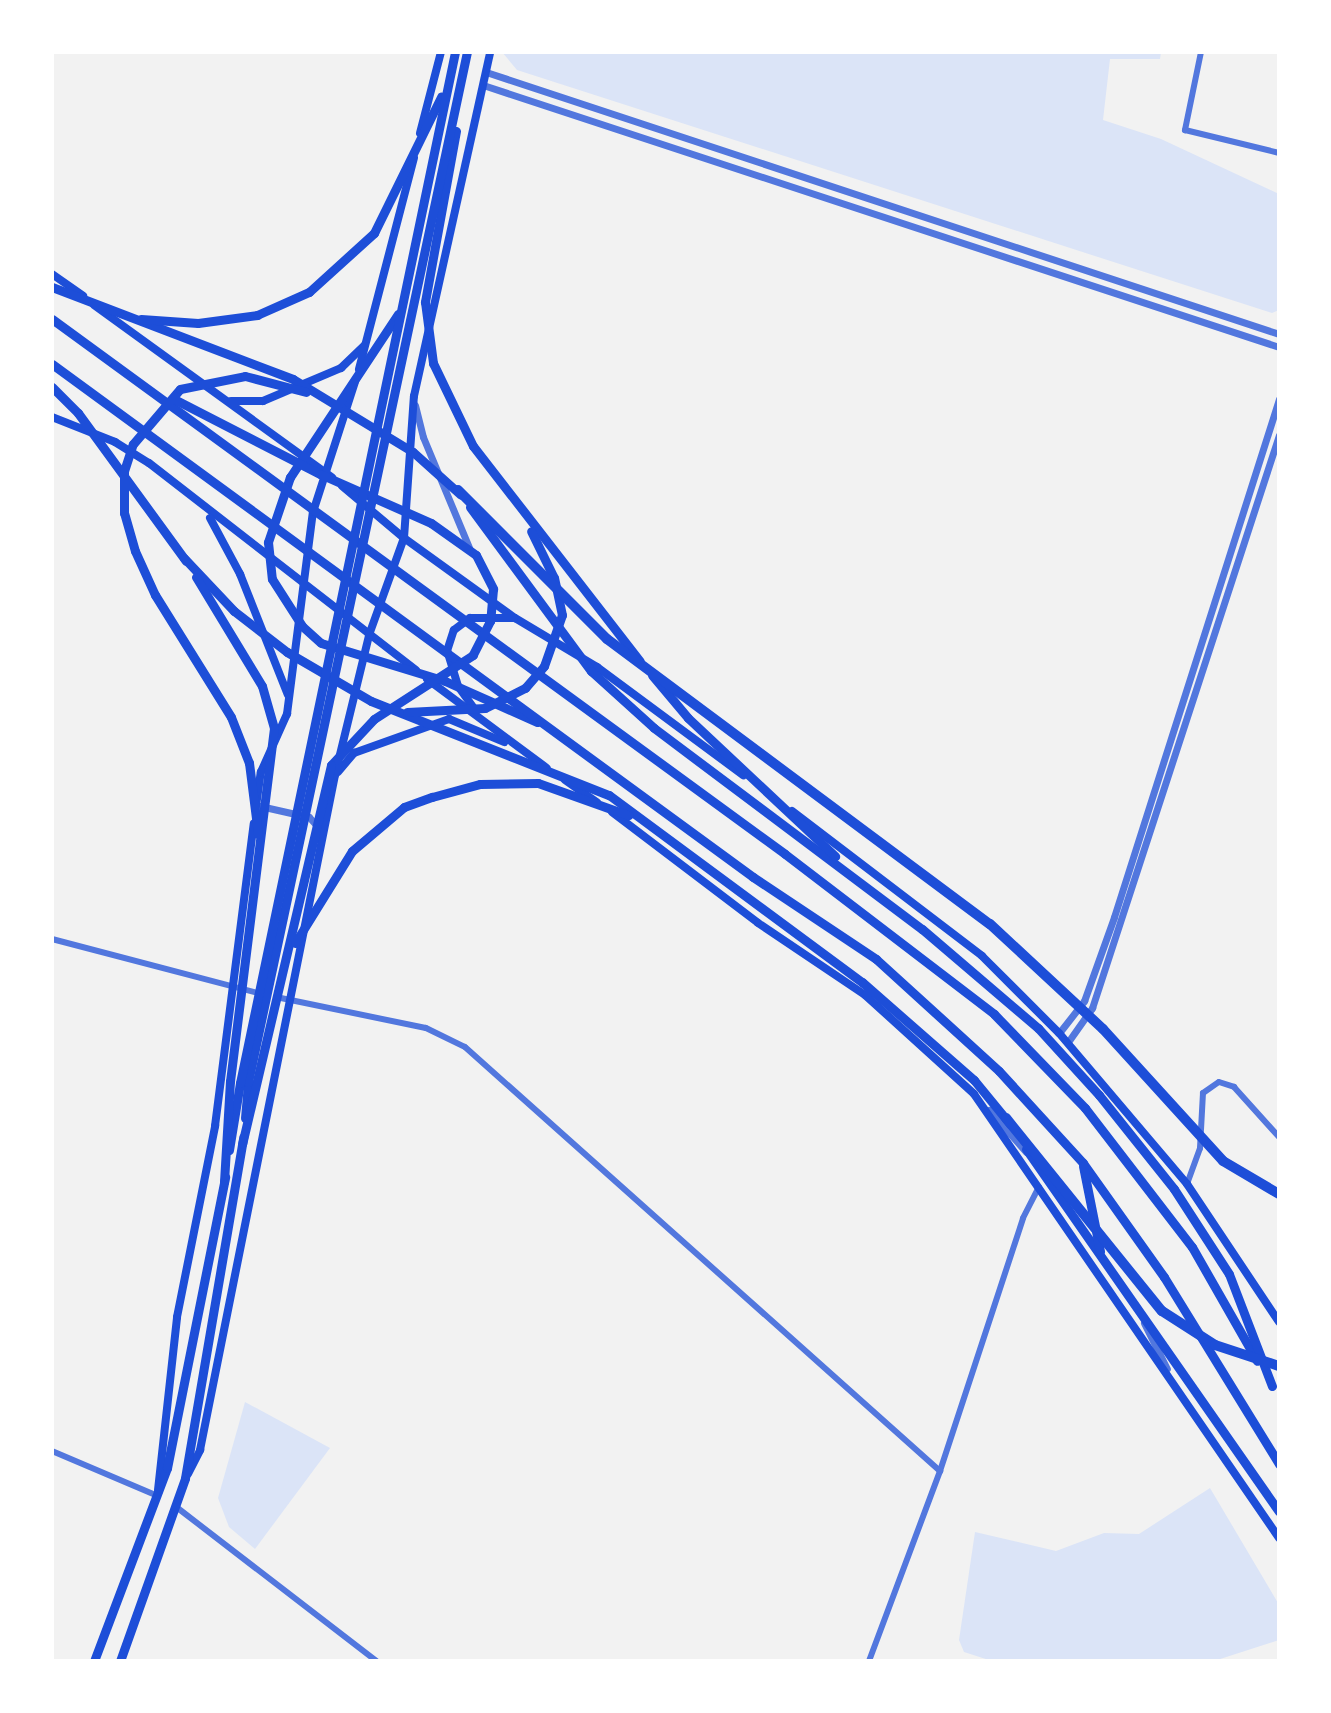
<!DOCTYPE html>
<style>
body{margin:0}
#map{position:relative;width:1331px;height:1713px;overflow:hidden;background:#f2f2f2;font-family:Cabin,sans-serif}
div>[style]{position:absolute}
.green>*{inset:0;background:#dbe4f7}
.minor>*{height:6px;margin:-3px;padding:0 3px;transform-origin:3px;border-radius:3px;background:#5277de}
.tertiary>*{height:7px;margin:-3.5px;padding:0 3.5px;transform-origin:3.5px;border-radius:3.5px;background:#5277de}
.secondary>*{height:8px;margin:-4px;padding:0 4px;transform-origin:4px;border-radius:4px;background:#1d4ed8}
.primary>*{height:9px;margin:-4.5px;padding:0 4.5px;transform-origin:4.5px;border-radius:4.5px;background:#1d4ed8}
.trunk>*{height:9px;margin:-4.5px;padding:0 4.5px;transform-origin:4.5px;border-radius:4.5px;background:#1d4ed8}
.motorway>*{height:10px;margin:-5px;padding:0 5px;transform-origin:5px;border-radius:5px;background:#1d4ed8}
span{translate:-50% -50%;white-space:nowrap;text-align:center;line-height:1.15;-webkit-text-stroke:8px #fff;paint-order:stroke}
.frame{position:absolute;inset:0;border:54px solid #fff;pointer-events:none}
</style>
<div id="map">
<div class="green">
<i style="clip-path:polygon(502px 52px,1161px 52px,1160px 59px,1110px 59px,1103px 120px,1161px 139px,1279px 194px,1279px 310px,1272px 313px,517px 70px)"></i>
<i style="clip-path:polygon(245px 1402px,330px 1448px,255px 1549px,229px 1527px,218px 1498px)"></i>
<i style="clip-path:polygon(1210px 1488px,1278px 1603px,1279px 1640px,1214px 1661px,992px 1661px,964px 1652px,959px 1640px,975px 1532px,1056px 1551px,1104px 1533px,1139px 1534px)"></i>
</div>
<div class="minor">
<i style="left:1201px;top:52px;width:80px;rotate:101.6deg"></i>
<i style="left:1185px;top:130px;width:97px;rotate:13.7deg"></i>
<i style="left:52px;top:939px;width:216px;rotate:14.7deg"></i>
<i style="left:276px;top:997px;width:153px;rotate:11.7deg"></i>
<i style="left:426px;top:1028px;width:43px;rotate:26deg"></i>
<i style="left:465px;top:1047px;width:637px;rotate:41.75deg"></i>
<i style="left:1187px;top:1184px;width:38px;rotate:-70deg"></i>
<i style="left:1200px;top:1148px;width:55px;rotate:-86.9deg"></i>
<i style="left:1203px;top:1093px;width:19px;rotate:-35deg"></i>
<i style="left:1219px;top:1082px;width:16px;rotate:18deg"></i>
<i style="left:1234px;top:1087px;width:67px;rotate:48deg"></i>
<i style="left:52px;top:1451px;width:115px;rotate:23deg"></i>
<i style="left:175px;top:1506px;width:254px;rotate:37.6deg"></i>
<i style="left:869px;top:1661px;width:203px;rotate:-69.5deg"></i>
<i style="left:940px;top:1471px;width:266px;rotate:-71.8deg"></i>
<i style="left:1023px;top:1218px;width:35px;rotate:-63deg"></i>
</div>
<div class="tertiary">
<i style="left:486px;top:72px;width:835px;rotate:18.28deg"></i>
<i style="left:483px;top:85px;width:838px;rotate:18.22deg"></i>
<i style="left:415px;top:405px;width:33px;rotate:76deg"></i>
<i style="left:423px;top:437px;width:122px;rotate:67.4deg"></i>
<i style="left:260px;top:806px;width:50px;rotate:12.7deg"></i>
<i style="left:309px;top:817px;width:13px;rotate:48deg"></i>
<i style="left:1059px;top:1033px;width:41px;rotate:-52deg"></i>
<i style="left:1084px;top:1001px;width:89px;rotate:-70.3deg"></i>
<i style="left:1114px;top:917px;width:544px;rotate:-72.33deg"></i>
<i style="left:1068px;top:1042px;width:42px;rotate:-54.8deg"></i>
<i style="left:1092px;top:1008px;width:603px;rotate:-71.93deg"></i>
<i style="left:989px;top:1110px;width:56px;rotate:48.6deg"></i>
<i style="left:1144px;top:1323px;width:51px;rotate:63.4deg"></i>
</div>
<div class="secondary">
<i style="left:420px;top:133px;width:84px;rotate:-75.5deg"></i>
<i style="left:52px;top:274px;width:38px;rotate:35deg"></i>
<i style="left:94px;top:305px;width:294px;rotate:35.9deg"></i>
<i style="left:359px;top:369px;width:218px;rotate:-75.4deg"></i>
<i style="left:231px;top:401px;width:32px"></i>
<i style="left:263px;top:401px;width:85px;rotate:-22.9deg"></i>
<i style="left:341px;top:368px;width:33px;rotate:-44deg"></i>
<i style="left:52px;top:417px;width:68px;rotate:21.6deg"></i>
<i style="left:115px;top:442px;width:40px;rotate:32deg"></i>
<i style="left:149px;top:463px;width:338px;rotate:37.8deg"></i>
<i style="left:342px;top:486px;width:81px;rotate:40deg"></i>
<i style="left:404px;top:538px;width:137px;rotate:35.8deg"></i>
<i style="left:515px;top:618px;width:96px;rotate:30.9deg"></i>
<i style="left:597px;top:667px;width:182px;rotate:36.5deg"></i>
<i style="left:210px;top:518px;width:64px;rotate:61.8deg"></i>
<i style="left:240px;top:574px;width:130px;rotate:68.4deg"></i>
<i style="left:427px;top:679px;width:149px;rotate:36.6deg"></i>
<i style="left:476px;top:711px;width:31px;rotate:-126deg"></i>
<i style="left:458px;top:686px;width:37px;rotate:-107deg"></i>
<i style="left:447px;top:651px;width:22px;rotate:-72deg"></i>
<i style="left:454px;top:630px;width:20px;rotate:-37deg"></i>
<i style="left:470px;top:618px;width:44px"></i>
<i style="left:338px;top:772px;width:25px;rotate:-50deg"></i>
<i style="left:354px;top:753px;width:101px;rotate:-19.7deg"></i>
<i style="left:449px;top:719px;width:60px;rotate:22.7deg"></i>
<i style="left:565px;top:780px;width:39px;rotate:35deg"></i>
<i style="left:256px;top:806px;width:34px;rotate:-82deg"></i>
<i style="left:261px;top:772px;width:64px;rotate:-65.9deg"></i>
<i style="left:287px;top:714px;width:204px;rotate:-82.7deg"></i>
<i style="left:313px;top:512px;width:137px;rotate:-72.1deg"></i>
<i style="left:792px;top:811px;width:239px;rotate:37.3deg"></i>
<i style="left:982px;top:956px;width:109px;rotate:45deg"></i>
<i style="left:1059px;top:1033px;width:198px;rotate:49.7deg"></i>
<i style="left:1187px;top:1184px;width:166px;rotate:56.3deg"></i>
<i style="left:612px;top:812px;width:183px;rotate:37.2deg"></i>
<i style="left:758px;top:923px;width:129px;rotate:33.9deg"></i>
<i style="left:865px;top:995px;width:147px;rotate:42.2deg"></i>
<i style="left:974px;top:1094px;width:539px;rotate:55.51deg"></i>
<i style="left:188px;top:1474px;width:27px;rotate:-63deg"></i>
<i style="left:200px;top:1450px;width:688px;rotate:-78.69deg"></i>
<i style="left:335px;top:775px;width:144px;rotate:-76.3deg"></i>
<i style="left:369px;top:635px;width:103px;rotate:-70.2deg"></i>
<i style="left:404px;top:538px;width:142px;rotate:-86deg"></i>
<i style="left:414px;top:396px;width:352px;rotate:-77.5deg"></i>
<i style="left:158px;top:1490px;width:174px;rotate:-83.7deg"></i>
<i style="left:177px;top:1317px;width:195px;rotate:-78.7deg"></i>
<i style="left:215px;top:1126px;width:305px;rotate:-82.7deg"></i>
</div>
<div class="primary">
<i style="left:245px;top:1118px;width:36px;rotate:-85deg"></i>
<i style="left:229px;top:1150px;width:68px;rotate:-80.7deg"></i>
<i style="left:94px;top:1661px;width:206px;rotate:-69.3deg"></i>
<i style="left:167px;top:1468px;width:297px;rotate:-78.7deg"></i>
<i style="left:120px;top:1661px;width:194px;rotate:-70.4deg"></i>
<i style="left:185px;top:1478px;width:346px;rotate:-80.3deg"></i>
</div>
<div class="trunk">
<i style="left:456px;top:131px;width:174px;rotate:100.3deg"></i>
<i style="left:425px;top:302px;width:62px;rotate:82.5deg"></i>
<i style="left:433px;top:363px;width:92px;rotate:64.3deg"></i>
<i style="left:473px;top:446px;width:272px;rotate:52.2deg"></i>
<i style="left:52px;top:287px;width:258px;rotate:20.9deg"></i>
<i style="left:293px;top:379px;width:140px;rotate:31.3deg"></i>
<i style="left:413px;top:452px;width:64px;rotate:41.9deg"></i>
<i style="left:398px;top:314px;width:196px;rotate:123.5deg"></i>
<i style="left:290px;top:477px;width:69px;rotate:108.7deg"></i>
<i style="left:268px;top:542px;width:37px;rotate:84deg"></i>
<i style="left:272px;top:579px;width:56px;rotate:57.4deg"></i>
<i style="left:302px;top:626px;width:25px;rotate:42deg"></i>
<i style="left:321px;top:643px;width:130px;rotate:17deg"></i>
<i style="left:445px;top:681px;width:101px;rotate:24deg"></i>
<i style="left:52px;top:319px;width:907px;rotate:36.12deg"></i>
<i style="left:785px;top:854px;width:263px;rotate:37.4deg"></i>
<i style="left:994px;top:1014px;width:131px;rotate:45.9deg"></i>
<i style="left:1085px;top:1108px;width:175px;rotate:52.4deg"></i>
<i style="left:1192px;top:1247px;width:131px;rotate:60.3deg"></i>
<i style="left:141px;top:319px;width:57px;rotate:4deg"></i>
<i style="left:198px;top:323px;width:60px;rotate:-7.7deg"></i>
<i style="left:257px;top:315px;width:57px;rotate:-23.9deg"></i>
<i style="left:309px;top:292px;width:88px;rotate:-42.2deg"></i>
<i style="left:374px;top:233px;width:152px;rotate:-63.8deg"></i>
<i style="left:52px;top:364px;width:869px;rotate:36.2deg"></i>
<i style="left:753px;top:877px;width:148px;rotate:33.7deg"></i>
<i style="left:876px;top:959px;width:166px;rotate:42.3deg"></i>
<i style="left:999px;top:1071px;width:125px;rotate:47.6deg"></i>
<i style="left:1083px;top:1163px;width:140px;rotate:54.6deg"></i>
<i style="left:1164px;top:1277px;width:220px;rotate:58.4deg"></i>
<i style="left:52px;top:387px;width:37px;rotate:45deg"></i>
<i style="left:78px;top:413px;width:183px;rotate:53.9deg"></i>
<i style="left:174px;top:399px;width:164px;rotate:27.2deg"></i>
<i style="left:320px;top:474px;width:121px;rotate:23.8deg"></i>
<i style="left:431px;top:523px;width:55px;rotate:35.4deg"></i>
<i style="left:476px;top:555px;width:38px;rotate:63deg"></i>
<i style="left:493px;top:589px;width:32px;rotate:95deg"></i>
<i style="left:490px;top:621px;width:38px;rotate:117deg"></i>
<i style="left:473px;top:655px;width:118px;rotate:147.1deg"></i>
<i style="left:374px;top:719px;width:63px;rotate:133.1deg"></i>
<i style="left:331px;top:765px;width:389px;rotate:103.2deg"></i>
<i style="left:470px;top:507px;width:204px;rotate:53.6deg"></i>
<i style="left:591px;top:671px;width:85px;rotate:42.1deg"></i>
<i style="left:654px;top:728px;width:335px;rotate:36.9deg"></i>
<i style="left:922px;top:929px;width:153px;rotate:40.5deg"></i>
<i style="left:1038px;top:1028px;width:91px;rotate:47.7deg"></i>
<i style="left:1099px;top:1095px;width:120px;rotate:51.4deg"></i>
<i style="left:1174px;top:1189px;width:101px;rotate:57.1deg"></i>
<i style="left:1229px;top:1274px;width:120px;rotate:69deg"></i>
<i style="left:184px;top:558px;width:73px;rotate:46.7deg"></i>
<i style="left:234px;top:611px;width:67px;rotate:37.7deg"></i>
<i style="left:287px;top:652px;width:97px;rotate:30.3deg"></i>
<i style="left:371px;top:701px;width:256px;rotate:21.6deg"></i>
<i style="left:609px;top:795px;width:315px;rotate:36.5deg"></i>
<i style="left:862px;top:982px;width:149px;rotate:41.2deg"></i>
<i style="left:974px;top:1080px;width:57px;rotate:50.7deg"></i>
<i style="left:196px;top:577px;width:127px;rotate:58.8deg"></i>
<i style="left:262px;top:686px;width:44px;rotate:74.1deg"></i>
<i style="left:274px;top:728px;width:356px;rotate:97.1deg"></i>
<i style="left:230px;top:1081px;width:101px;rotate:93.4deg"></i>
<i style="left:652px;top:675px;width:56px;rotate:50.1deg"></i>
<i style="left:688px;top:718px;width:202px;rotate:43.2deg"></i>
<i style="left:407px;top:712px;width:78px;rotate:-2.9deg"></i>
<i style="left:485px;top:708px;width:45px;rotate:-26.6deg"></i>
<i style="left:525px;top:688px;width:29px;rotate:-49deg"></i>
<i style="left:544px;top:666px;width:54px;rotate:-70.6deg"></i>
<i style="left:562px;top:615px;width:38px;rotate:-102deg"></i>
<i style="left:554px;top:578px;width:52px;rotate:-116.1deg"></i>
<i style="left:258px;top:834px;width:72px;rotate:-97.2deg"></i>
<i style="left:249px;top:763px;width:49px;rotate:-111.4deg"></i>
<i style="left:231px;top:717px;width:144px;rotate:-121.9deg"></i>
<i style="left:155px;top:595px;width:48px;rotate:-114.4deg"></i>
<i style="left:135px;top:551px;width:40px;rotate:-106deg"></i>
<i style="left:124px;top:513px;width:42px;rotate:-90deg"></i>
<i style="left:124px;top:471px;width:28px;rotate:-72deg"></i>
<i style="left:133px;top:444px;width:72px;rotate:-49.5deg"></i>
<i style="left:180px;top:389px;width:66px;rotate:-11.3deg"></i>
<i style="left:245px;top:376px;width:63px;rotate:14.7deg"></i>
<i style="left:295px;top:943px;width:108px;rotate:-58.2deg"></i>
<i style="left:352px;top:851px;width:68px;rotate:-40.2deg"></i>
<i style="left:404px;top:807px;width:30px;rotate:-20deg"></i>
<i style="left:432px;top:797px;width:50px;rotate:-15.2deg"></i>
<i style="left:480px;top:784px;width:58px;rotate:-1deg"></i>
<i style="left:538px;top:783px;width:96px;rotate:19.6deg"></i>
<i style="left:248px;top:1082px;width:1053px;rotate:-78deg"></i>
<i style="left:240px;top:1083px;width:1053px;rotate:-78.22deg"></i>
<i style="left:1026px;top:1149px;width:442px;rotate:55.1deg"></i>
<i style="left:1083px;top:1166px;width:87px;rotate:78.7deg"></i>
</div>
<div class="motorway">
<i style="left:458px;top:490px;width:211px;rotate:45deg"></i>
<i style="left:607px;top:639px;width:477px;rotate:36.7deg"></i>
<i style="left:990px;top:924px;width:154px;rotate:42.9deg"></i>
<i style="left:1103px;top:1029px;width:178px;rotate:47.7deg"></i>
<i style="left:1223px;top:1161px;width:65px;rotate:30.5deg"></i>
<i style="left:1006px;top:1118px;width:248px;rotate:51.1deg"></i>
<i style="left:1162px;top:1311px;width:63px;rotate:32.7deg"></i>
<i style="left:1215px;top:1345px;width:67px;rotate:18.2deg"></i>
</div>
<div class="frame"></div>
</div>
